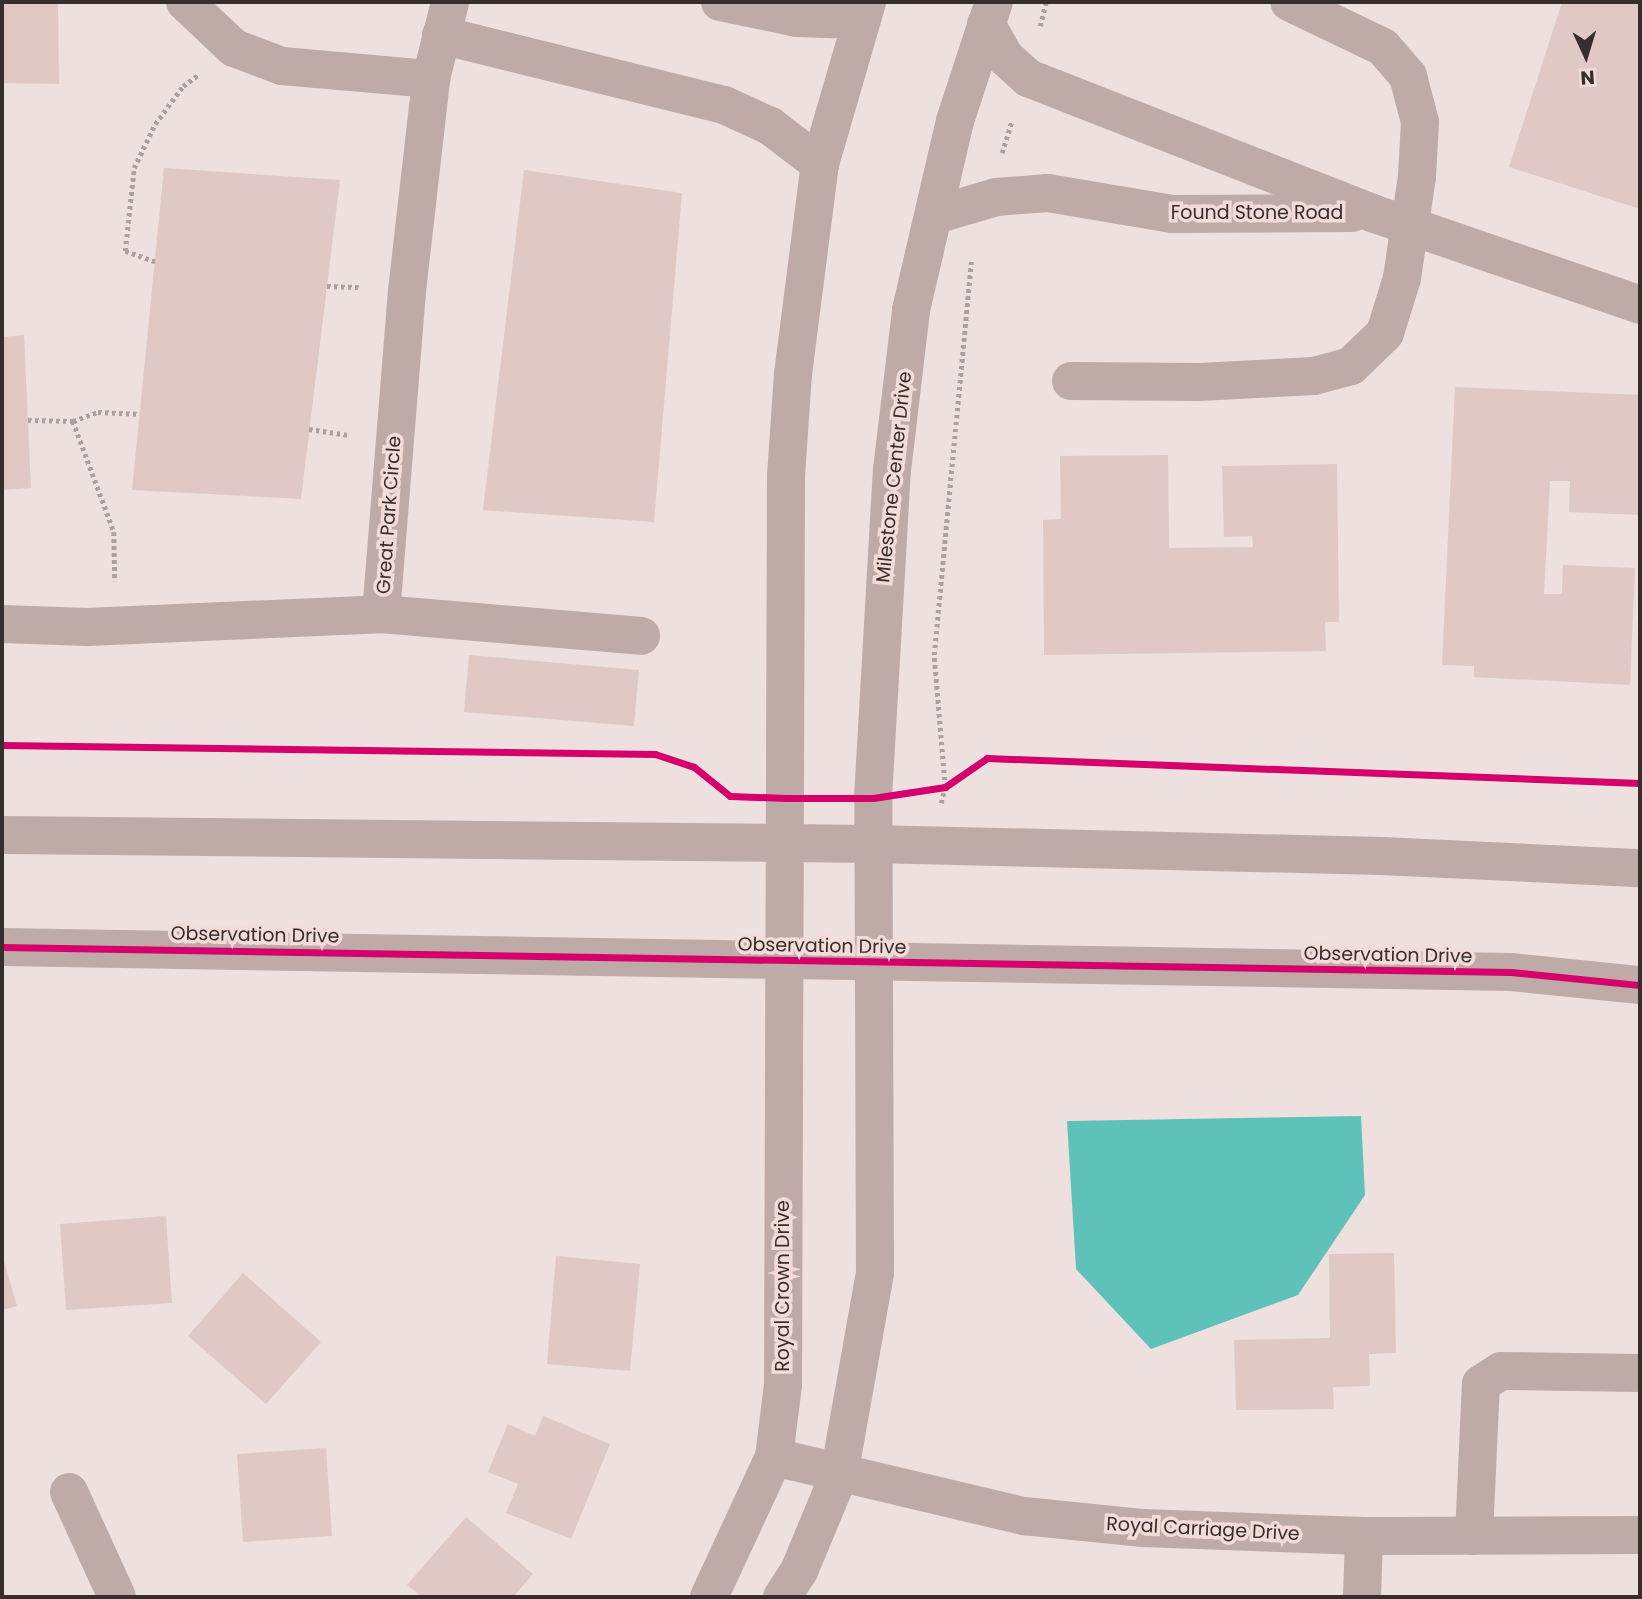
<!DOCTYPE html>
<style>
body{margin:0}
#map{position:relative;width:1642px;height:1599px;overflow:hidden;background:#ede0de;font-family:Poppins,sans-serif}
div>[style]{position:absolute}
.water>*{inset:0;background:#5ec2bb}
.building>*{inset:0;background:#e0c8c4}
.path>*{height:4.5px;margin-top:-2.25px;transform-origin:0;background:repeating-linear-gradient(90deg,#afa09e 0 3.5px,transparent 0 7px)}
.minor>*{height:38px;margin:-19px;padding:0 19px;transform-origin:19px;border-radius:19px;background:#beaaa6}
.cycleway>*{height:7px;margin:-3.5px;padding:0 3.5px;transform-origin:3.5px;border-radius:3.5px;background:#d6006c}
span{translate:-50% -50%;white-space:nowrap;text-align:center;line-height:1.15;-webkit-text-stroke:7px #f3dcd8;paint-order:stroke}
.street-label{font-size:19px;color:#362d2c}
.frame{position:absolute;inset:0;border:4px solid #362d2c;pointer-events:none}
.north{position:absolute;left:1551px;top:21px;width:70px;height:70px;-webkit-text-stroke:5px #f3dcd8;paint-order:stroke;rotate:176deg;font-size:19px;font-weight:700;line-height:28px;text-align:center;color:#362d2c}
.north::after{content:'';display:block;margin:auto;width:24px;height:32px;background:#362d2c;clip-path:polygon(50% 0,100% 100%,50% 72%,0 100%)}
</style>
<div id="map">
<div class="water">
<i style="clip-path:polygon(1361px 1116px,1365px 1195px,1298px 1295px,1151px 1349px,1076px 1269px,1067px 1121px)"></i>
</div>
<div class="building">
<i style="clip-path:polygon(2px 2px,58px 2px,59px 84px,2px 83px)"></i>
<i style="clip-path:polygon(1562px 2px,1640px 2px,1640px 209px,1509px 167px)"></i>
<i style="clip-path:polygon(164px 168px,340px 180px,301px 499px,132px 490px)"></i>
<i style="clip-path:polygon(524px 170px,682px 193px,654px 522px,483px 510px)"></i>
<i style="clip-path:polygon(24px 335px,31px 488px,2px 490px,2px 337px)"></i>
<i style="clip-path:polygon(1455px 387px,1640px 395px,1640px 515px,1569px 512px,1570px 481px,1550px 481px,1544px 594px,1562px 594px,1563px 565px,1635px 568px,1630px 685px,1474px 677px,1474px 666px,1442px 665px)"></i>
<i style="clip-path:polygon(1168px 455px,1169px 548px,1253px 547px,1252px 536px,1224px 537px,1222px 466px,1337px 464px,1339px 622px,1325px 622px,1326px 651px,1044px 655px,1043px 520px,1061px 519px,1060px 456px)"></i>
<i style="clip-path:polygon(469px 655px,639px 670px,634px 726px,464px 712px)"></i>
<i style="clip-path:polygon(166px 1216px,172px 1303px,66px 1310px,60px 1224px)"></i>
<i style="clip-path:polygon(1394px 1253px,1396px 1353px,1369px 1354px,1370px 1386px,1333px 1387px,1334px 1409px,1236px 1410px,1234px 1340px,1330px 1338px,1329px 1254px)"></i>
<i style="clip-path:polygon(2px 1254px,17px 1306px,2px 1310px)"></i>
<i style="clip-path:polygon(556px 1256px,640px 1264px,630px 1371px,547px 1364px)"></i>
<i style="clip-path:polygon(243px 1273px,321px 1342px,266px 1404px,188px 1336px)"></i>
<i style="clip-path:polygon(543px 1416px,610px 1444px,571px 1539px,506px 1513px,518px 1484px,488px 1472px,508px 1424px,535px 1436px)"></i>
<i style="clip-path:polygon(326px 1448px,332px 1536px,243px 1542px,237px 1454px)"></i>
<i style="clip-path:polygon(466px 1517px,533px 1574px,513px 1597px,422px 1597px,407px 1585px)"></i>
</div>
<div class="path">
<i style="left:1040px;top:26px;width:25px;rotate:-76deg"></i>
<i style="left:1002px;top:153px;width:34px;rotate:-73deg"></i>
<i style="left:155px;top:262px;width:32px;rotate:-160deg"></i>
<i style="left:125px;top:251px;width:83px;rotate:-83.8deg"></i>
<i style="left:134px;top:168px;width:49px;rotate:-64.5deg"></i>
<i style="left:155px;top:124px;width:47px;rotate:-53.6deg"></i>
<i style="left:183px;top:86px;width:19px;rotate:-36deg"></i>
<i style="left:327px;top:286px;width:34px;rotate:2deg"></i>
<i style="left:28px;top:420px;width:45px;rotate:1.3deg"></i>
<i style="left:73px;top:421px;width:27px;rotate:-20deg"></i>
<i style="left:98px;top:412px;width:42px;rotate:2.7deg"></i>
<i style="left:73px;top:421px;width:118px;rotate:69.7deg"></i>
<i style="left:114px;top:532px;width:49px;rotate:88.8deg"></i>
<i style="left:309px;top:429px;width:40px;rotate:8.5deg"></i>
<i style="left:941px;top:803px;width:16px;rotate:-76deg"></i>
<i style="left:945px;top:787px;width:132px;rotate:-94.8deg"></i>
<i style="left:934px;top:655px;width:395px;rotate:-84.6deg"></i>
</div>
<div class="minor">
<i style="left:185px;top:2px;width:67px;rotate:43.2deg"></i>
<i style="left:234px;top:48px;width:51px;rotate:20.6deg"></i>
<i style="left:282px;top:66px;width:150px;rotate:5deg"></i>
<i style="left:720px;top:2px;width:79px;rotate:11.7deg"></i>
<i style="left:797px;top:18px;width:36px;rotate:2deg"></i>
<i style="left:833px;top:19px;width:34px;rotate:-21deg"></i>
<i style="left:986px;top:24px;width:39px;rotate:60deg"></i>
<i style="left:1006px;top:58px;width:30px;rotate:42deg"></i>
<i style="left:1028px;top:78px;width:370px;rotate:21.4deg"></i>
<i style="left:1372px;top:213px;width:283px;rotate:18.9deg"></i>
<i style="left:441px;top:35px;width:292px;rotate:13.9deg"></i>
<i style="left:724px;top:105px;width:51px;rotate:24.5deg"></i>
<i style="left:770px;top:126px;width:63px;rotate:37.2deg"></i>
<i style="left:935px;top:215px;width:64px;rotate:-16.4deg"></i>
<i style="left:996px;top:197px;width:52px;rotate:-4.4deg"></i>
<i style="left:1048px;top:193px;width:126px;rotate:9.6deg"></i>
<i style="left:1172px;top:214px;width:180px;rotate:-0.3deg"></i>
<i style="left:1071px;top:381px;width:128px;rotate:0.4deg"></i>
<i style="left:1199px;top:382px;width:115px;rotate:-3deg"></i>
<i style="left:1314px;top:376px;width:38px;rotate:-15deg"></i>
<i style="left:1351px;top:366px;width:47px;rotate:-44.1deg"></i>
<i style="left:1385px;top:333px;width:58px;rotate:-72.8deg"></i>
<i style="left:1402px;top:278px;width:102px;rotate:-81.6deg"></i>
<i style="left:1417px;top:177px;width:55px;rotate:-86.9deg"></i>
<i style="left:1420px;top:122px;width:48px;rotate:-104.6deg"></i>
<i style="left:1408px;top:76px;width:38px;rotate:-131deg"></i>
<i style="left:1383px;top:47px;width:104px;rotate:-154.4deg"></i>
<i style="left:381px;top:614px;width:324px;rotate:-85.4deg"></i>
<i style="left:407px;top:291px;width:213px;rotate:-83.5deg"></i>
<i style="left:431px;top:79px;width:79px;rotate:-76.1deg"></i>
<i style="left:2px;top:624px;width:85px;rotate:2deg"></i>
<i style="left:87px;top:627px;width:294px;rotate:-2.5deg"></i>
<i style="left:381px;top:614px;width:261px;rotate:4.8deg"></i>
<i style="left:2px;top:835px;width:871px;rotate:0.59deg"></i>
<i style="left:873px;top:844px;width:509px;rotate:1.35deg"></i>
<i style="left:1382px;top:856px;width:258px;rotate:2.7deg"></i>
<i style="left:2px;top:947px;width:1509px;rotate:0.95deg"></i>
<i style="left:1511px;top:972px;width:130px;rotate:5.8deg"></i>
<i style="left:774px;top:1457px;width:257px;rotate:13.3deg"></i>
<i style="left:1024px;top:1516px;width:120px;rotate:5.8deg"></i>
<i style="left:1143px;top:1528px;width:221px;rotate:2.1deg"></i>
<i style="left:1364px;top:1536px;width:276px;rotate:-0.2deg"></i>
<i style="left:69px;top:1492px;width:115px;rotate:65.4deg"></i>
<i style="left:1474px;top:1536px;width:152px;rotate:-87.4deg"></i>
<i style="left:1481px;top:1384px;width:24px;rotate:-33deg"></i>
<i style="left:1501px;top:1371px;width:139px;rotate:0.8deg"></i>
<i style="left:709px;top:1597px;width:154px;rotate:-65.1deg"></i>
<i style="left:774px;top:1457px;width:73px;rotate:-82.9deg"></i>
<i style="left:783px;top:1385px;width:909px;rotate:-89.81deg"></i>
<i style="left:786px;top:476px;width:102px;rotate:-86.1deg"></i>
<i style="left:793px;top:374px;width:212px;rotate:-82.7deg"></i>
<i style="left:820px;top:164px;width:169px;rotate:-73.8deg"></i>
<i style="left:782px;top:1597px;width:31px;rotate:-57deg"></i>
<i style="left:799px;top:1571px;width:104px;rotate:-67.4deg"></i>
<i style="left:839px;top:1475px;width:205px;rotate:-79.9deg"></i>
<i style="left:875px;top:1273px;width:475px;rotate:-90.2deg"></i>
<i style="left:873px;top:798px;width:329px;rotate:-86.7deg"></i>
<i style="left:892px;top:470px;width:161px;rotate:-83.2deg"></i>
<i style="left:911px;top:310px;width:194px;rotate:-76.9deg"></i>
<i style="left:955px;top:121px;width:125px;rotate:-71.9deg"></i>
<i style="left:1362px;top:1597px;width:61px;rotate:-88.1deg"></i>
</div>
<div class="cycleway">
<i style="left:2px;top:745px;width:653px;rotate:0.79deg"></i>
<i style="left:655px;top:754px;width:41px;rotate:18.4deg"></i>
<i style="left:694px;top:767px;width:46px;rotate:38.9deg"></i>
<i style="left:730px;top:796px;width:56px;rotate:2deg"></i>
<i style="left:786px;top:798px;width:87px"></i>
<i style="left:873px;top:798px;width:73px;rotate:-8.7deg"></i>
<i style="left:945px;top:787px;width:51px;rotate:-34.6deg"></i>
<i style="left:987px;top:758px;width:653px;rotate:2.19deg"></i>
<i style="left:2px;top:947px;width:1509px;rotate:0.95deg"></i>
<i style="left:1511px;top:972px;width:130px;rotate:5.8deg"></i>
</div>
<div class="street-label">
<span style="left:1257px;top:213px">Found Stone Road</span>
<span style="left:894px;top:477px;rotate:-84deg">Milestone Center Drive</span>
<span style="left:389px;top:515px;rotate:-86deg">Great Park Circle</span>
<span style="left:255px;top:935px;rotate:1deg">Observation Drive</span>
<span style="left:822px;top:946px;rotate:1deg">Observation Drive</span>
<span style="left:1388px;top:955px;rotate:1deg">Observation Drive</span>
<span style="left:783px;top:1286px;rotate:-90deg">Royal Crown Drive</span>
<span style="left:1203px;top:1529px;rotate:3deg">Royal Carriage Drive</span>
</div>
<div class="frame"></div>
<div class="north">N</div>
</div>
